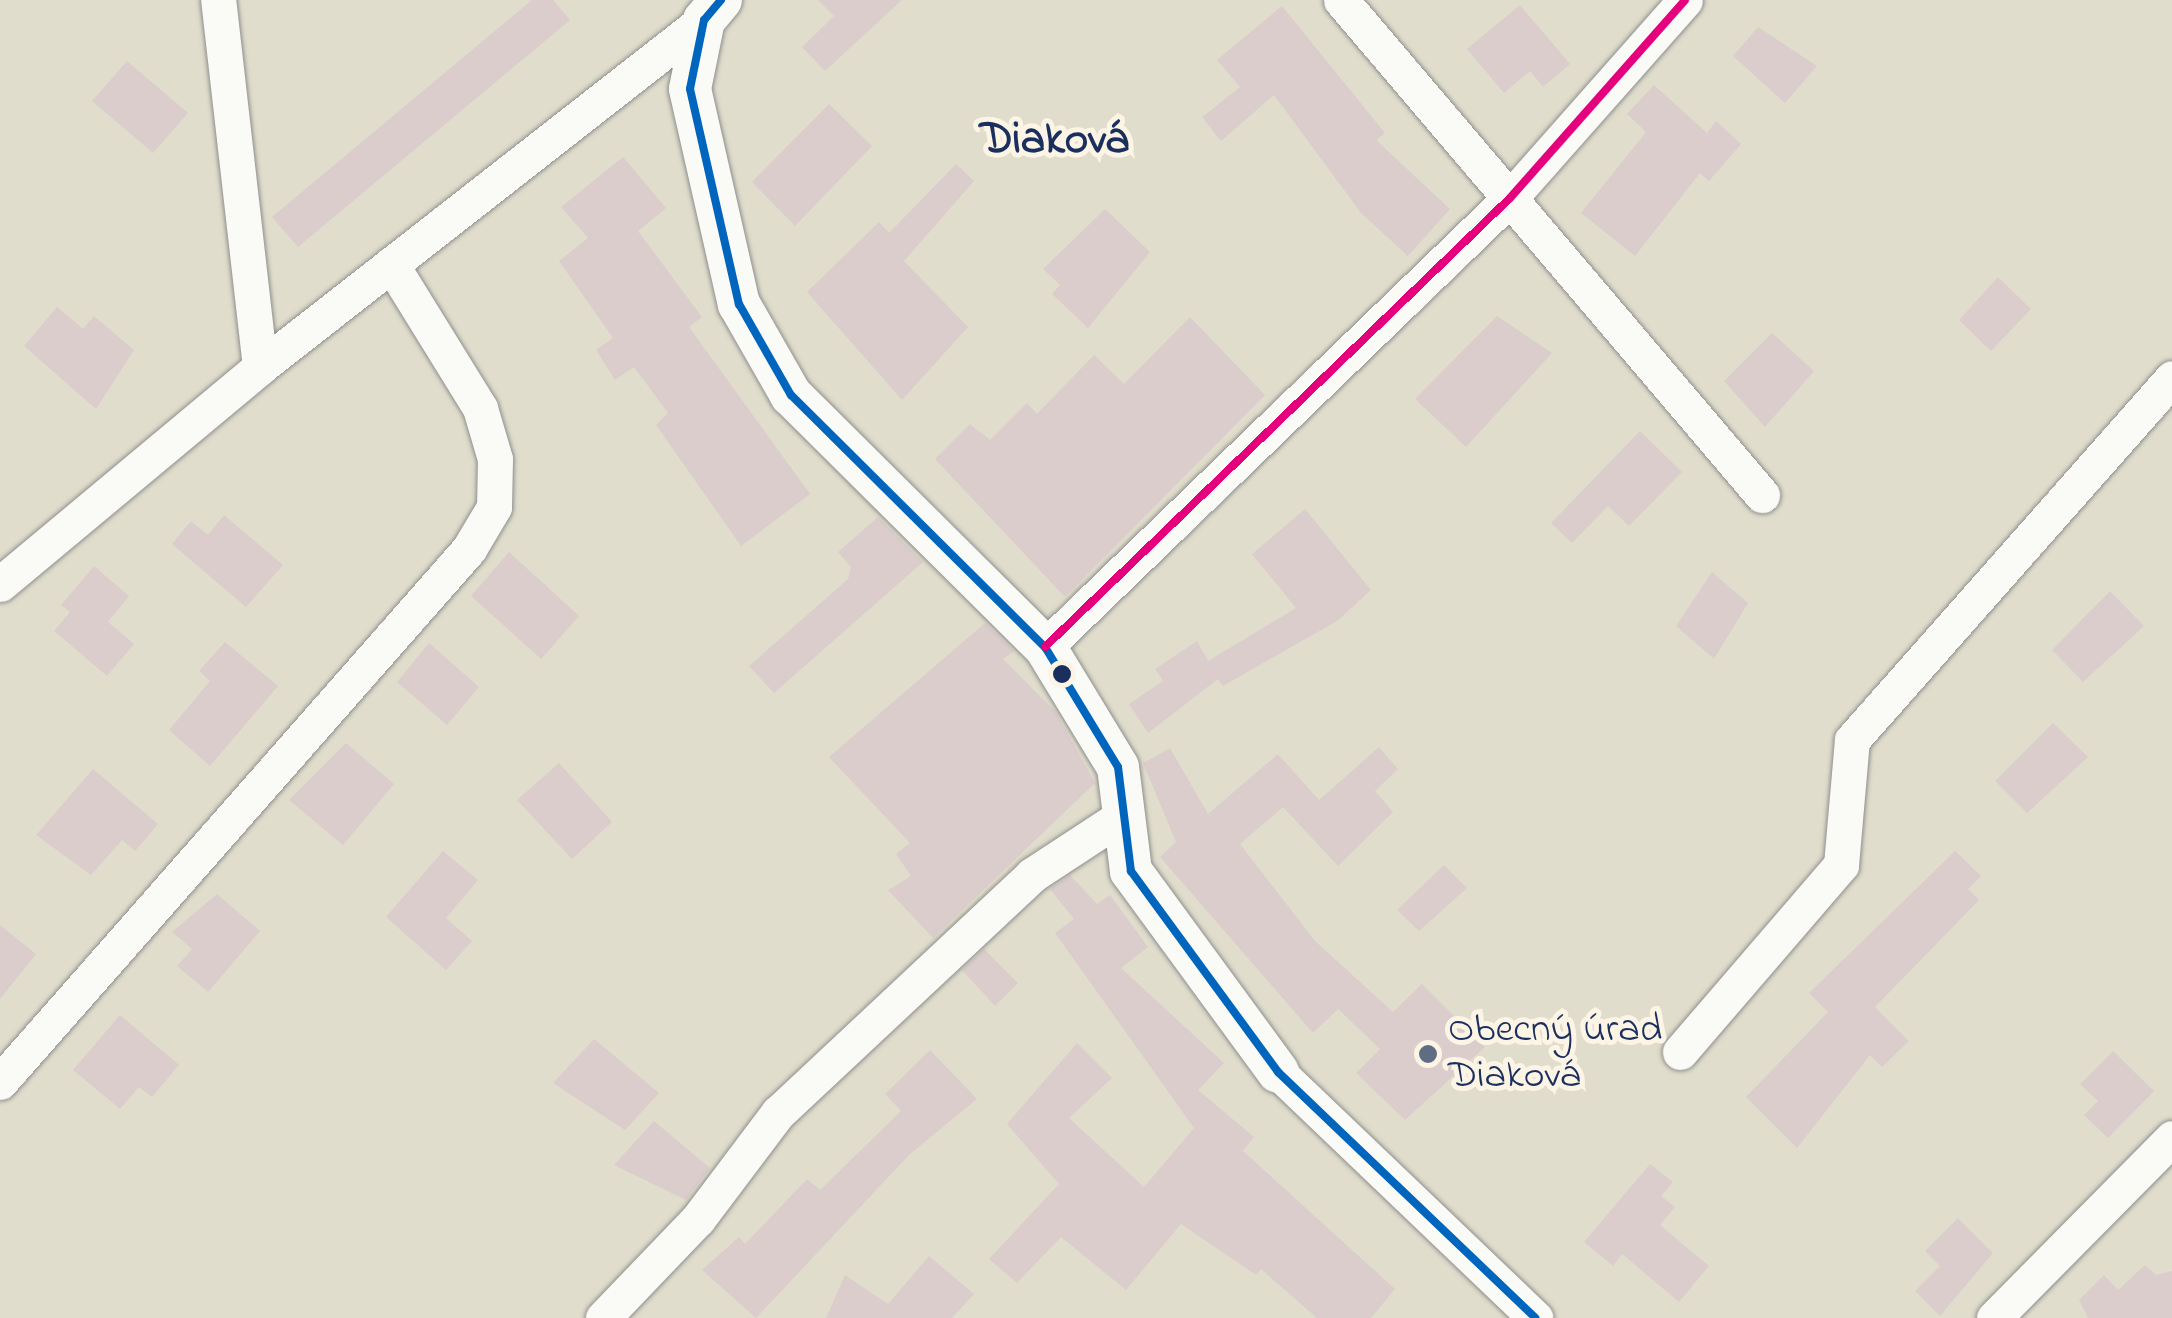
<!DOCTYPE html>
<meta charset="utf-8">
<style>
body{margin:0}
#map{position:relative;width:2172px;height:1318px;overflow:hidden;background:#e1ddcc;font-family:"Indie Flower",sans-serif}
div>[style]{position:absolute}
.building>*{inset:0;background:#dbcdcb}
.roads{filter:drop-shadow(0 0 2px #8e8f8e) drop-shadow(0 0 2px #8e8f8e)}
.minor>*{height:35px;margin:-17.5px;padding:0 17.5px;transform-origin:17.5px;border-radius:17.5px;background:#fafaf7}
.tertiary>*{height:42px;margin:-21px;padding:0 21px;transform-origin:21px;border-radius:21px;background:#fafaf7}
.bus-1>*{height:8px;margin:-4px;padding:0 4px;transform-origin:4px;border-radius:4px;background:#0065bd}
.bus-2>*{height:8px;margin:-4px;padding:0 4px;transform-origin:4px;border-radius:4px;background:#e5007d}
.dots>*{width:28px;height:28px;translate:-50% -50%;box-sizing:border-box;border:5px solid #fcf5e5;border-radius:50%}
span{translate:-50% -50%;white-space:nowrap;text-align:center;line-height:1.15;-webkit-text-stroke:10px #fcf5e5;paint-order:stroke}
.poi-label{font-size:40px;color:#1b2f5e}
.left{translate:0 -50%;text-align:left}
.quarter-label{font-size:45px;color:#1b2f5e;font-weight:700}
</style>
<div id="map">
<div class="building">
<i style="clip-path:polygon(532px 0,553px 0,570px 20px,298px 247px,272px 217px)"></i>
<i style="clip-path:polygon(818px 0,902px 0,825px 71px,802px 47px,834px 16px)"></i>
<i style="clip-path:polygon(1520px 5px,1570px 64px,1543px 87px,1530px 71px,1504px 93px,1467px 49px)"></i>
<i style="clip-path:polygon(1282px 6px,1385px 133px,1376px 140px,1450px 209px,1408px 256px,1361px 213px,1274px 95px,1221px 141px,1202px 117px,1240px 87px,1217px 60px)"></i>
<i style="clip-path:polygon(1758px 27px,1817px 66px,1785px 103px,1733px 56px)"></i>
<i style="clip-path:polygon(127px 61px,188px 113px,153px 153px,92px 101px)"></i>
<i style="clip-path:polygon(1654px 85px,1707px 133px,1716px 121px,1741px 144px,1709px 181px,1700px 173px,1635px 256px,1581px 213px,1646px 132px,1627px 114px)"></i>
<i style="clip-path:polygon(829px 104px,872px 146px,795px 226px,752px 182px)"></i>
<i style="clip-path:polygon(623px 157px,666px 208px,638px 231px,702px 317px,689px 327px,810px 494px,741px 546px,656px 425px,668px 413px,634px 367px,615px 380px,596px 350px,613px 338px,559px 261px,588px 238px,561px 207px)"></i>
<i style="clip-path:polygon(956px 164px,974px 181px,904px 261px,968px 327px,902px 400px,807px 292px,879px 222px,889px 233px)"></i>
<i style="clip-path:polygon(1105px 209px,1150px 252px,1088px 328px,1052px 294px,1060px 285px,1043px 269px)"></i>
<i style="clip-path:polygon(1998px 277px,2031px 309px,1991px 351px,1959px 320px)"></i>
<i style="clip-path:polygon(57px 307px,83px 329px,94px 316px,134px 350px,96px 409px,24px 346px)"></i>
<i style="clip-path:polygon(1497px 316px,1552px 353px,1466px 447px,1415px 399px)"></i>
<i style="clip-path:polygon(1190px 317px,1265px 395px,1065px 597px,935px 459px,970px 424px,990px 440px,1027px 403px,1037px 414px,1094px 355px,1124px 384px)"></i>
<i style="clip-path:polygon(1772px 333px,1814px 371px,1765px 427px,1724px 381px)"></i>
<i style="clip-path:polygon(1640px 431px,1682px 472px,1629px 526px,1608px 506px,1572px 543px,1551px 523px)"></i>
<i style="clip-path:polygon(1305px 509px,1371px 590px,1337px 621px,1223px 686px,1218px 679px,1148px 733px,1129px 704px,1163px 681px,1155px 669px,1197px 641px,1208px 661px,1296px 608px,1252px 554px)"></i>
<i style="clip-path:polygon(224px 515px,283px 565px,246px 607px,172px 544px,191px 521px,208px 535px)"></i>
<i style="clip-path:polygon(878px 517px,923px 562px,774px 693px,749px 666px,848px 579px,851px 567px,838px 552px)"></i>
<i style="clip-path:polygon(509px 552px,579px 616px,541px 659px,471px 596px)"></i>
<i style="clip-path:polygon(94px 566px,129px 596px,108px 622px,134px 644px,107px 676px,54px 631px,70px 612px,61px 605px)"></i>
<i style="clip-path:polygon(1712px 572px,1748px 603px,1714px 659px,1676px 626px)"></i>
<i style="clip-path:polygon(2110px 591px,2144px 626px,2083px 682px,2052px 650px)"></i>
<i style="clip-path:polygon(985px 623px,1014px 651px,1003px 659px,1055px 711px,1095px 783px,933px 938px,888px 890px,911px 876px,896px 854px,910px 843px,829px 757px)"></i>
<i style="clip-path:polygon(225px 642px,278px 686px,210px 766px,169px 730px,210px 681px,199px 671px)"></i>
<i style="clip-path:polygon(429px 643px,479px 687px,447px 725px,397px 682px)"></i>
<i style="clip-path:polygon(2053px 723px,2088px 757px,2027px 813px,1995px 781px)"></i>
<i style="clip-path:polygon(346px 743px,394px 784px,343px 845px,289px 800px)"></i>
<i style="clip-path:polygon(1379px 747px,1398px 769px,1375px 791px,1393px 812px,1338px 866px,1283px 807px,1240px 844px,1315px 941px,1393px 1012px,1422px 984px,1485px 1047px,1405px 1120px,1356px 1073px,1380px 1049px,1338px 1009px,1313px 1033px,1160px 857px,1176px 842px,1143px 763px,1170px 748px,1208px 814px,1278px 754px,1319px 800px)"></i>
<i style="clip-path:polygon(559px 763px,612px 822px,572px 859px,517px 800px)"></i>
<i style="clip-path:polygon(93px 769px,158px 824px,135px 851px,122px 840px,91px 875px,36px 835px)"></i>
<i style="clip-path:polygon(443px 851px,478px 880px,446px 918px,472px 941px,446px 970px,386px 917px)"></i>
<i style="clip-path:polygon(1955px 851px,1981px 876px,1968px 889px,1979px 900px,1875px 1007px,1909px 1041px,1882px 1067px,1870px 1055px,1797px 1148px,1746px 1097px,1828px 1012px,1809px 993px)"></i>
<i style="clip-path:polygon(1444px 865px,1467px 888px,1419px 931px,1397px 910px)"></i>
<i style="clip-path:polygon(1070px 875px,1097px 904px,1110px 895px,1148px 947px,1121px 968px,1224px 1063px,1198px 1090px,1254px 1137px,1243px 1151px,1395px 1289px,1371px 1318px,1317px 1318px,1261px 1269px,1256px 1275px,1181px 1224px,1126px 1290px,1061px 1237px,1017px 1283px,989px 1259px,1059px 1184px,1007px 1124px,1077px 1043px,1112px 1078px,1069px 1118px,1144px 1187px,1194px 1128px,1055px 933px,1074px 919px,1050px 889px)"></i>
<i style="clip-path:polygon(217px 894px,260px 931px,208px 992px,177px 966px,192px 949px,172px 932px)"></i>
<i style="clip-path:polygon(0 925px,36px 954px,0 999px)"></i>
<i style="clip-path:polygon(984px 949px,1018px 983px,995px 1006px,962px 970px)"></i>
<i style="clip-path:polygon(120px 1015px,179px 1065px,152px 1097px,139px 1087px,120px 1109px,73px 1070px)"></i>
<i style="clip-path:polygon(594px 1039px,659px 1093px,625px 1130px,553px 1083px)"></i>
<i style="clip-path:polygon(930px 1050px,977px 1099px,910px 1154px,756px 1318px,702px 1270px,739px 1237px,745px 1244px,807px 1179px,820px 1190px,901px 1111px,885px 1094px)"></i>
<i style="clip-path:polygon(2113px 1051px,2154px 1091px,2108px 1138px,2084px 1115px,2098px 1101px,2080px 1084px)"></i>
<i style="clip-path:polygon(654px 1121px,710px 1168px,686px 1200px,614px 1165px)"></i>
<i style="clip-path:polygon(1650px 1164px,1673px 1182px,1661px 1196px,1675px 1207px,1660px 1225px,1709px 1266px,1679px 1302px,1622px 1254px,1613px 1266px,1584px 1242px)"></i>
<i style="clip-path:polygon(1958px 1218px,1993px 1253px,1940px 1316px,1915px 1291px,1940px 1266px,1925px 1251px)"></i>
<i style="clip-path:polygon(929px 1256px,974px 1294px,952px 1318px,826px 1318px,845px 1275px,888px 1304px)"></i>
<i style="clip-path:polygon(2145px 1265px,2156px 1275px,2172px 1271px,2172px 1318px,2088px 1318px,2079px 1300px,2104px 1275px,2118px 1290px)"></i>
</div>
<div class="roads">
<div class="minor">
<i style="left:1341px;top:0;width:650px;rotate:49.62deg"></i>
<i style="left:260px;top:367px;width:564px;rotate:-38.01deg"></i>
<i style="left:0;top:584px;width:339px;rotate:-39.8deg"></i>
<i style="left:260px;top:367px;width:369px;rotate:-96.5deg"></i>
<i style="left:1045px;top:647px;width:646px;rotate:-44deg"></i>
<i style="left:1510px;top:198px;width:264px;rotate:-48.5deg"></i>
<i style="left:1680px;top:1052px;width:247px;rotate:-49.3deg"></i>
<i style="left:1841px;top:865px;width:125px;rotate:-85deg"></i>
<i style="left:1852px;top:740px;width:483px;rotate:-48.5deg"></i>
<i style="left:1278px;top:1072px;width:356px;rotate:43.7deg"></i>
<i style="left:0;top:1082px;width:710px;rotate:-48.65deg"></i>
<i style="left:469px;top:549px;width:49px;rotate:-59.2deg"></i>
<i style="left:494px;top:507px;width:48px;rotate:-88.8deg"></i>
<i style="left:495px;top:459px;width:53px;rotate:-106.4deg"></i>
<i style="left:480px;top:408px;width:169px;rotate:-121.7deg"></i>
<i style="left:603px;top:1318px;width:137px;rotate:-46.2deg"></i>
<i style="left:698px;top:1219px;width:133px;rotate:-53deg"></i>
<i style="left:778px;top:1113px;width:348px;rotate:-43.1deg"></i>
<i style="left:1032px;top:875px;width:104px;rotate:-33.2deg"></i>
<i style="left:1994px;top:1318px;width:253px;rotate:-45.3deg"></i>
</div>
<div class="tertiary">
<i style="left:721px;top:0;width:26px;rotate:130deg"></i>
<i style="left:704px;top:20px;width:70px;rotate:101.5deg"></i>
<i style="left:690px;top:89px;width:221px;rotate:77.2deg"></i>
<i style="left:739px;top:304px;width:105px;rotate:60.3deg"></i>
<i style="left:791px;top:395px;width:358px;rotate:44.8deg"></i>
<i style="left:1045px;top:647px;width:140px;rotate:58.7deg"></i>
<i style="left:1118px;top:767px;width:105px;rotate:82.9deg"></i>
<i style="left:1131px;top:871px;width:249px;rotate:53.8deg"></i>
</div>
</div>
<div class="bus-1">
<i style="left:721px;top:0;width:26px;rotate:130deg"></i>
<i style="left:704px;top:20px;width:70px;rotate:101.5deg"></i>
<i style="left:690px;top:89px;width:221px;rotate:77.2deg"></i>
<i style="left:739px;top:304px;width:105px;rotate:60.3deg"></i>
<i style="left:791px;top:395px;width:358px;rotate:44.8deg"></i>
<i style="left:1045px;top:647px;width:140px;rotate:58.7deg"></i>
<i style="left:1118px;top:767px;width:105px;rotate:82.9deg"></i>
<i style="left:1131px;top:871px;width:249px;rotate:53.8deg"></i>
<i style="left:1278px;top:1072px;width:356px;rotate:43.7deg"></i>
</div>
<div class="bus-2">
<i style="left:1045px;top:647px;width:646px;rotate:-44deg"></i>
<i style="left:1510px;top:198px;width:264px;rotate:-48.5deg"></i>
</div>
<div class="dots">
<i style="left:1062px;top:674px;background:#1b2f5e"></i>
<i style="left:1428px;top:1054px;background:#606c84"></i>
</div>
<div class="poi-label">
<span class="left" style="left:1448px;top:1054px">Obecný úrad<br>Diaková</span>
</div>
<div class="quarter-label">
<span style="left:1054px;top:142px">Diaková</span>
</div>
</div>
